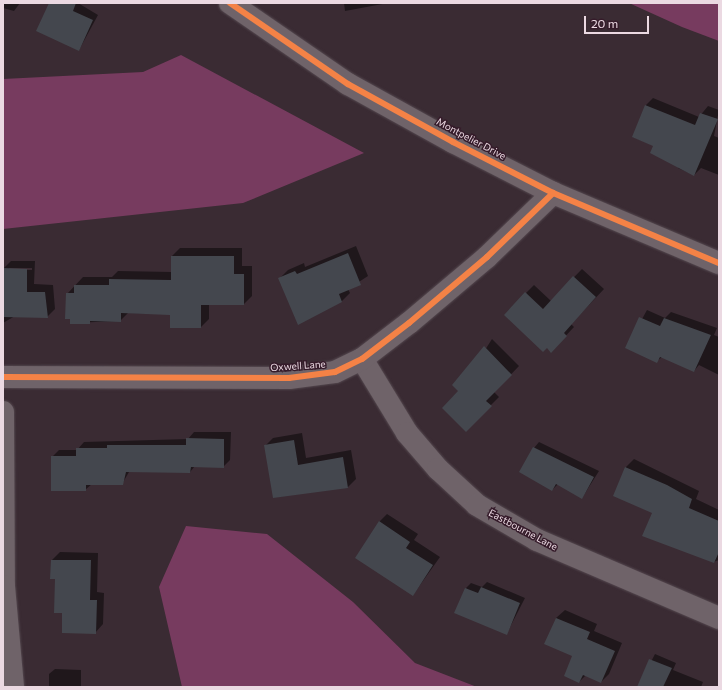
<!DOCTYPE html>
<style>
body{margin:0}
#map{position:relative;width:722px;height:690px;overflow:hidden;background:#3a2b33;font-family:Commissioner,sans-serif}
div>[style]{position:absolute}
.forest>*{inset:0;background:#773b5f}
.shadow>*{inset:0;background:#0007}
.building>*{inset:0;background:#44474e}
.roads{filter:drop-shadow(0 0 1px #54484f) drop-shadow(0 0 1px #54484f)}
.street>*{height:22px;margin:-11px;padding:0 11px;transform-origin:11px;border-radius:11px;background:#6f6369}
.cycleway>*{height:6px;margin:-3px;padding:0 3px;transform-origin:3px;border-radius:3px;background:#f48246}
span{translate:-50% -50%;white-space:nowrap;text-align:center;line-height:1.15;-webkit-text-stroke:3px #351b2a;paint-order:stroke}
.street-label{font-size:10px;color:#ebd9e2}
.frame{position:absolute;inset:0;border:4px solid #ebd9e2;pointer-events:none}
.scale{position:absolute;left:584px;top:16px;width:65px;height:18px;box-sizing:border-box;border:2px solid #ebd9e2;border-top:0;padding-left:5px;font-size:12px;line-height:14px;white-space:nowrap;color:#ebd9e2;-webkit-text-stroke:3px #351b2a;paint-order:stroke}
</style>
<div id="map">
<div class="forest">
<i style="clip-path:polygon(629px 3px,719px 3px,719px 41px,682px 27px)"></i>
<i style="clip-path:polygon(181px 55px,364px 153px,243px 203px,3px 229px,3px 79px,143px 72px)"></i>
<i style="clip-path:polygon(186px 526px,267px 534px,353px 602px,415px 663px,477px 687px,182px 687px,159px 587px)"></i>
</div>
<div class="shadow">
<i style="clip-path:polygon(3px 3px,20px 3px,14px 11px,3px 8px)"></i>
<i style="clip-path:polygon(51px 3px,78px 3px,98px 15px,79px 50px)"></i>
<i style="clip-path:polygon(344px 3px,388px 3px,345px 11px)"></i>
<i style="clip-path:polygon(653px 98px,699px 117px,708px 106px,719px 110px,714px 136px,719px 138px,719px 175px,701px 168px,694px 175px,678px 168px,679px 164px,655px 146px,633px 137px,646px 105px)"></i>
<i style="clip-path:polygon(356px 246px,368px 276px,348px 289px,350px 293px,342px 301px,298px 323px,280px 278px,288px 270px,304px 263px,305px 267px)"></i>
<i style="clip-path:polygon(180px 248px,242px 248px,242px 266px,252px 266px,252px 296px,244px 304px,209px 304px,209px 319px,201px 327px,171px 314px,128px 313px,120px 321px,71px 323px,67px 294px,83px 277px,112px 277px,118px 271px,172px 272px,172px 256px)"></i>
<i style="clip-path:polygon(evenodd,11px 261px,35px 261px,34px 284px,53px 285px,55px 309px,47px 317px,15px 316px,3px 323px,3px 269px,11px 261px,9px 268px,32px 268px,32px 270px,9px 270px,9px 268px)"></i>
<i style="clip-path:polygon(582px 269px,604px 289px,571px 324px,574px 327px,559px 343px,526px 293px,534px 285px,551px 301px)"></i>
<i style="clip-path:polygon(647px 310px,665px 318px,671px 312px,717px 328px,714px 335px,719px 337px,719px 375px,699px 365px,694px 371px,662px 357px,657px 361px,626px 348px)"></i>
<i style="clip-path:polygon(492px 339px,519px 366px,494px 392px,499px 397px,466px 430px,459px 391px)"></i>
<i style="clip-path:polygon(194px 432px,231px 432px,230px 460px,223px 467px,195px 466px,190px 472px,129px 472px,122px 484px,92px 484px,85px 490px,52px 457px,59px 450px,77px 450px,84px 442px,188px 439px)"></i>
<i style="clip-path:polygon(302px 433px,306px 458px,351px 450px,356px 479px,348px 487px,274px 497px,265px 446px,273px 438px)"></i>
<i style="clip-path:polygon(539px 442px,599px 471px,582px 498px,558px 484px,552px 490px,534px 448px)"></i>
<i style="clip-path:polygon(634px 459px,699px 491px,696px 499px,719px 510px,719px 560px,713px 562px,653px 512px,614px 495px,626px 467px)"></i>
<i style="clip-path:polygon(387px 514px,418px 534px,414px 540px,440px 557px,413px 595px,379px 522px)"></i>
<i style="clip-path:polygon(60px 552px,98px 553px,97px 592px,104px 593px,103px 624px,95px 633px,63px 612px,52px 560px)"></i>
<i style="clip-path:polygon(487px 582px,525px 598px,507px 633px,466px 588px,471px 583px,482px 587px)"></i>
<i style="clip-path:polygon(565px 610px,597px 624px,594px 631px,622px 643px,609px 674px,601px 682px,586px 675px,579px 682px,574px 655px,556px 618px)"></i>
<i style="clip-path:polygon(655px 654px,676px 663px,673px 670px,703px 682px,701px 687px,638px 687px)"></i>
<i style="clip-path:polygon(55px 669px,81px 670px,81px 687px,49px 687px,49px 674px)"></i>
</div>
<div class="building">
<i style="clip-path:polygon(49px 3px,76px 3px,73px 11px,93px 20px,79px 51px,36px 31px)"></i>
<i style="clip-path:polygon(645px 105px,695px 125px,700px 113px,718px 119px,694px 176px,650px 153px,653px 146px,632px 137px)"></i>
<i style="clip-path:polygon(348px 253px,361px 285px,339px 294px,342px 302px,298px 325px,278px 278px,295px 271px,297px 274px)"></i>
<i style="clip-path:polygon(171px 256px,234px 256px,234px 274px,244px 274px,244px 305px,201px 305px,201px 328px,170px 328px,170px 315px,121px 313px,121px 322px,90px 321px,90px 324px,70px 324px,70px 319px,65px 319px,66px 293px,74px 293px,74px 285px,109px 285px,109px 279px,171px 280px)"></i>
<i style="clip-path:polygon(3px 268px,27px 269px,27px 292px,45px 292px,48px 318px,3px 317px)"></i>
<i style="clip-path:polygon(573px 276px,596px 297px,564px 333px,567px 336px,551px 353px,547px 348px,543px 352px,504px 315px,525px 292px,543px 309px)"></i>
<i style="clip-path:polygon(639px 317px,660px 326px,664px 318px,711px 335px,694px 372px,660px 357px,657px 363px,625px 348px)"></i>
<i style="clip-path:polygon(484px 346px,512px 375px,486px 401px,492px 406px,466px 432px,442px 408px,458px 391px,452px 385px)"></i>
<i style="clip-path:polygon(186px 438px,224px 439px,224px 468px,191px 467px,190px 473px,126px 472px,123px 485px,86px 485px,86px 491px,51px 491px,51px 456px,76px 456px,76px 448px,107px 448px,107px 445px,186px 445px)"></i>
<i style="clip-path:polygon(294px 440px,298px 465px,343px 457px,348px 488px,273px 498px,264px 445px)"></i>
<i style="clip-path:polygon(533px 447px,594px 477px,582px 499px,556px 484px,552px 491px,519px 472px)"></i>
<i style="clip-path:polygon(625px 467px,667px 485px,692px 499px,689px 508px,719px 521px,719px 552px,714px 563px,642px 536px,652px 513px,613px 496px)"></i>
<i style="clip-path:polygon(379px 521px,410px 542px,406px 548px,433px 565px,413px 596px,355px 558px)"></i>
<i style="clip-path:polygon(51px 560px,91px 560px,90px 600px,97px 600px,96px 634px,62px 633px,62px 613px,54px 613px,55px 579px,50px 579px)"></i>
<i style="clip-path:polygon(481px 587px,520px 603px,507px 635px,454px 613px,465px 588px,478px 593px)"></i>
<i style="clip-path:polygon(556px 618px,590px 632px,587px 639px,615px 651px,601px 683px,583px 675px,579px 683px,564px 676px,572px 656px,544px 644px)"></i>
<i style="clip-path:polygon(649px 659px,672px 668px,663px 687px,637px 687px)"></i>
</div>
<div class="roads">
<div class="street">
<i style="left:230px;top:3px;width:143px;rotate:34.5deg"></i>
<i style="left:348px;top:84px;width:120px;rotate:28.9deg"></i>
<i style="left:453px;top:142px;width:112px;rotate:27deg"></i>
<i style="left:553px;top:193px;width:180px;rotate:22.9deg"></i>
<i style="left:362px;top:359px;width:87px;rotate:58.7deg"></i>
<i style="left:407px;top:433px;width:48px;rotate:49.3deg"></i>
<i style="left:438px;top:469px;width:53px;rotate:42.7deg"></i>
<i style="left:477px;top:505px;width:69px;rotate:30.3deg"></i>
<i style="left:537px;top:540px;width:198px;rotate:23.2deg"></i>
<i style="left:3px;top:377px;width:286px;rotate:0.2deg"></i>
<i style="left:289px;top:378px;width:46px;rotate:-7.4deg"></i>
<i style="left:335px;top:372px;width:30px;rotate:-26deg"></i>
<i style="left:362px;top:359px;width:59px;rotate:-37.5deg"></i>
<i style="left:409px;top:323px;width:102px;rotate:-40.2deg"></i>
<i style="left:487px;top:257px;width:92px;rotate:-44.1deg"></i>
<i style="left:3px;top:412px;width:174px;rotate:89.7deg"></i>
<i style="left:4px;top:586px;width:101px;rotate:84.9deg"></i>
</div>
</div>
<div class="cycleway">
<i style="left:230px;top:3px;width:143px;rotate:34.5deg"></i>
<i style="left:348px;top:84px;width:120px;rotate:28.9deg"></i>
<i style="left:453px;top:142px;width:112px;rotate:27deg"></i>
<i style="left:553px;top:193px;width:180px;rotate:22.9deg"></i>
<i style="left:3px;top:377px;width:286px;rotate:0.2deg"></i>
<i style="left:289px;top:378px;width:46px;rotate:-7.4deg"></i>
<i style="left:335px;top:372px;width:30px;rotate:-26deg"></i>
<i style="left:362px;top:359px;width:59px;rotate:-37.5deg"></i>
<i style="left:409px;top:323px;width:102px;rotate:-40.2deg"></i>
<i style="left:487px;top:257px;width:92px;rotate:-44.1deg"></i>
</div>
<div class="street-label">
<span style="left:471px;top:139px;rotate:28deg">Montpelier Drive</span>
<span style="left:298px;top:366px;rotate:-4deg">Oxwell Lane</span>
<span style="left:523px;top:530px;rotate:28deg">Eastbourne Lane</span>
</div>
<div class="frame"></div>
<div class="scale">20 m</div>
</div>
